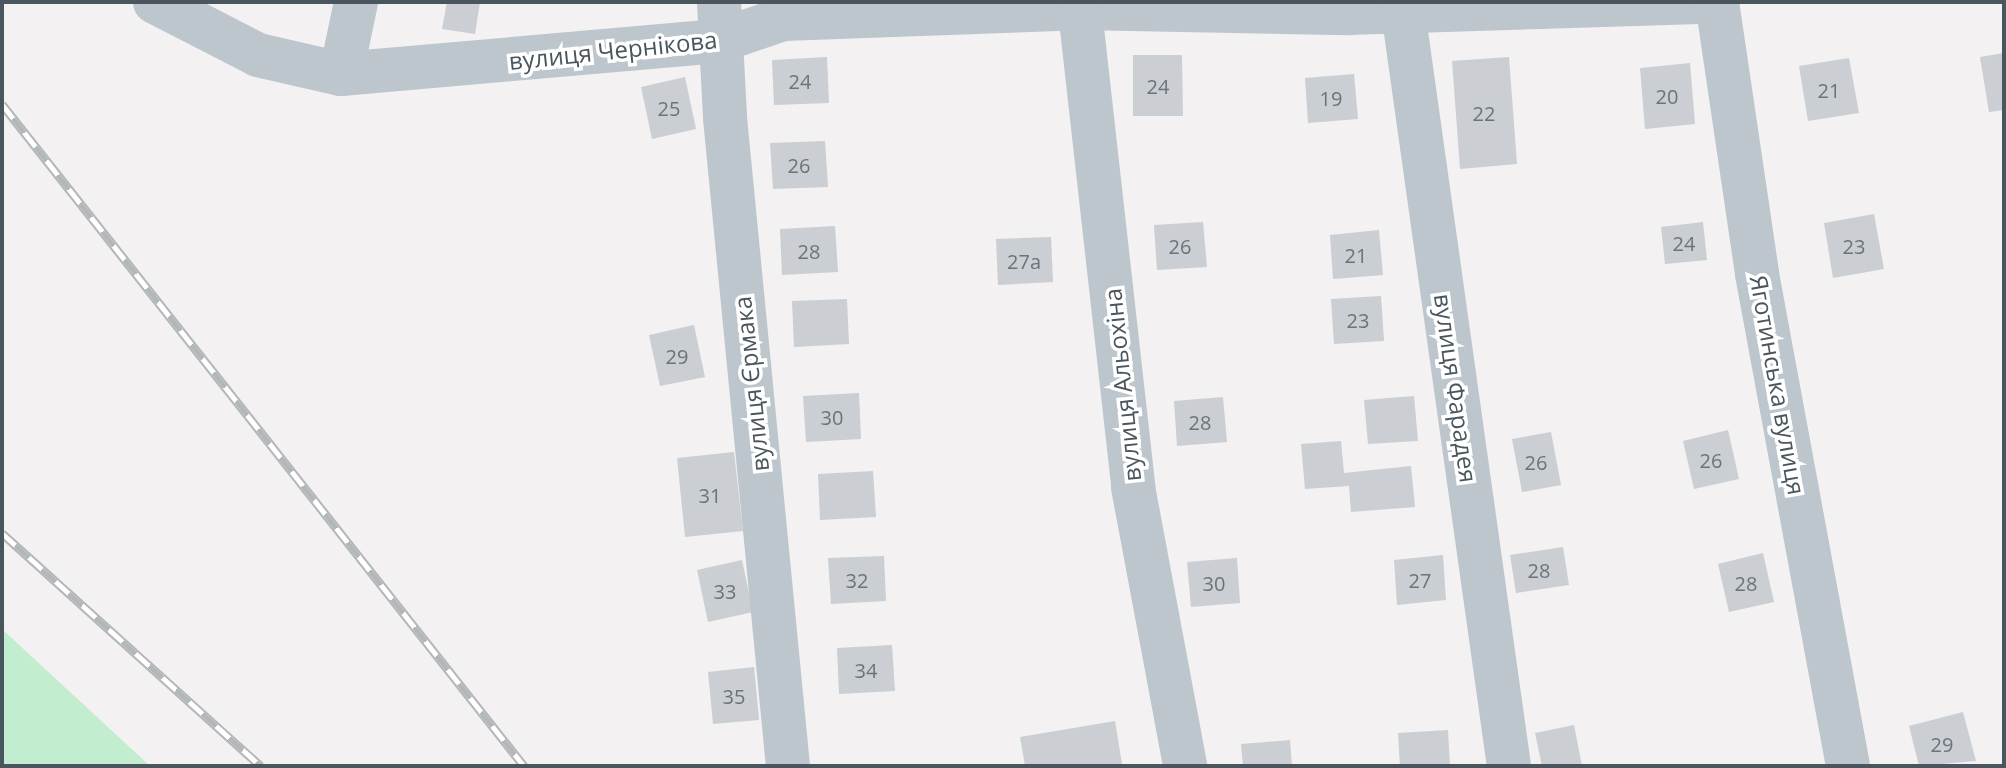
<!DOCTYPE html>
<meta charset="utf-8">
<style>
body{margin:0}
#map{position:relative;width:2006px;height:768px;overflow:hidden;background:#f3f1f1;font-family:"Open Sans",sans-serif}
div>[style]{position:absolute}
.green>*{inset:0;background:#c3edcf}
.building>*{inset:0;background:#cbced3}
.minor>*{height:44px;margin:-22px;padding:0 22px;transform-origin:22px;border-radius:22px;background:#bdc6cc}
.rail>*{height:9px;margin-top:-4.5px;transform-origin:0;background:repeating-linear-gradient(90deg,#fff 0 18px,#b3b7ba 0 36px);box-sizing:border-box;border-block:2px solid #b3b7ba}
span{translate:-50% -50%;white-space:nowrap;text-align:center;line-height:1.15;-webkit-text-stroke:7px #fff;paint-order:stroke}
.number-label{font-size:20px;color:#6a747a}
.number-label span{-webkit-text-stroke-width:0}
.street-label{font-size:24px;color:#4a565d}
.frame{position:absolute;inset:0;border:4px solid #4a565d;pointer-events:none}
</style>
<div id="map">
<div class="green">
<i style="clip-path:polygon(2px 629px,150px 766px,2px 766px)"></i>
</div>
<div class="building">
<i style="clip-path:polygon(447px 2px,480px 2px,475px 34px,442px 29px)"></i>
<i style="clip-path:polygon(2004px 53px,2004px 110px,1989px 112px,1980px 57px)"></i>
<i style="clip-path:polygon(1133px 55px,1182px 55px,1183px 116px,1133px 116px)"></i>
<i style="clip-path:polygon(827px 57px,829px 103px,774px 105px,772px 60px)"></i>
<i style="clip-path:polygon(1509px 57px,1517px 164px,1460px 169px,1452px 61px)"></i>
<i style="clip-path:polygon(1849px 58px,1859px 113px,1808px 121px,1799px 66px)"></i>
<i style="clip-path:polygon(1690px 63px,1695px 124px,1645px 129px,1640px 68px)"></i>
<i style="clip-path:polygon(1354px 74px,1358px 119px,1308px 123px,1305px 78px)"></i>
<i style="clip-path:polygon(685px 77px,696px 129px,652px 139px,641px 87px)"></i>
<i style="clip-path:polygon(825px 141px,828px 187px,773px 189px,770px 143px)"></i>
<i style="clip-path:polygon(1874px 214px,1884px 269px,1833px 278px,1824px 223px)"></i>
<i style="clip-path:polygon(1203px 222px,1207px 267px,1157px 270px,1154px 225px)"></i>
<i style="clip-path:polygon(1703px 222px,1707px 260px,1665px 264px,1661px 227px)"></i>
<i style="clip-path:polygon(835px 226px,838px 272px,782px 275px,780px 229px)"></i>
<i style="clip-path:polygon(1379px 230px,1383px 275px,1333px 279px,1330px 235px)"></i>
<i style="clip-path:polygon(1051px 237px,1053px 282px,998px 285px,996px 239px)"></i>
<i style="clip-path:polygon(1381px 296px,1384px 341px,1334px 344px,1331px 299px)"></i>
<i style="clip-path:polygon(847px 299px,849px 344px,794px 347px,792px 301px)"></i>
<i style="clip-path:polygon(694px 325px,705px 377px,660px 386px,649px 335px)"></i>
<i style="clip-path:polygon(859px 393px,861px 439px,806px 442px,803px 396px)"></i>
<i style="clip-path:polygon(1414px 396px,1418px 441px,1368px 444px,1364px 400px)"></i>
<i style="clip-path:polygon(1223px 397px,1227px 442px,1177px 446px,1174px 401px)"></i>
<i style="clip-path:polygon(1728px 430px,1739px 479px,1694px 489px,1683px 441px)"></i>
<i style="clip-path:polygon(1551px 432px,1561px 485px,1522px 492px,1512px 439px)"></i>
<i style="clip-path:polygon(1341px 441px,1344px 473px,1411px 466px,1415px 507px,1351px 512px,1349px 486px,1305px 489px,1301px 444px)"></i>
<i style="clip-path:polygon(734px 452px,743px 531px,685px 537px,677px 458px)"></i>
<i style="clip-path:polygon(873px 471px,876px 517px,820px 520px,818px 474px)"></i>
<i style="clip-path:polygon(1563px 547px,1569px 585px,1516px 593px,1510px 555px)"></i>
<i style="clip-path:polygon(1763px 553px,1774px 602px,1729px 612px,1718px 564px)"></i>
<i style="clip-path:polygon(1443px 555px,1446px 600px,1397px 605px,1394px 560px)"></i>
<i style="clip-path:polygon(884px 556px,886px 601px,831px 604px,828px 558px)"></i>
<i style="clip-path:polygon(1237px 558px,1240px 603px,1191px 607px,1187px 562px)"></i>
<i style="clip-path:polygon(742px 560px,753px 612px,708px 622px,697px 570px)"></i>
<i style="clip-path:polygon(892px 645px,895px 691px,839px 694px,837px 648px)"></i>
<i style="clip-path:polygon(754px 667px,759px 720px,713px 724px,708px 672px)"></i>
<i style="clip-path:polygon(1963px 712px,1976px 761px,1919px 766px,1909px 726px)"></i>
<i style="clip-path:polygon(1115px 721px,1122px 764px,1025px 766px,1020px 737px)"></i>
<i style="clip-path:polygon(1574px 725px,1582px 766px,1542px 766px,1535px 733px)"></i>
<i style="clip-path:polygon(1448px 730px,1450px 766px,1400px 766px,1398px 733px)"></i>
<i style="clip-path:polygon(1290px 740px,1292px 766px,1243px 766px,1241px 744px)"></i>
</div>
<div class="minor">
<i style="left:155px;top:2px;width:116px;rotate:27.2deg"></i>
<i style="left:258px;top:55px;width:85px;rotate:12.9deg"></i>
<i style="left:341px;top:74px;width:379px;rotate:-5deg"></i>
<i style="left:719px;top:41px;width:68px;rotate:-19deg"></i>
<i style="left:783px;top:19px;width:296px;rotate:-2.1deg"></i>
<i style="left:1079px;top:8px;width:269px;rotate:1.1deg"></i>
<i style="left:1348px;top:13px;width:359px;rotate:-1.8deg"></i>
<i style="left:719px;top:2px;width:116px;rotate:87deg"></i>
<i style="left:725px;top:118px;width:651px;rotate:84.45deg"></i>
<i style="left:1079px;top:2px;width:488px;rotate:83.6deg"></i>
<i style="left:1133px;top:487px;width:284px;rotate:79.4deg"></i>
<i style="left:1717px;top:2px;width:275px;rotate:81.6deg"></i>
<i style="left:1757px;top:274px;width:500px;rotate:79.52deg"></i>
<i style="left:1403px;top:11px;width:762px;rotate:82.01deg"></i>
<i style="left:341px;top:74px;width:74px;rotate:-78.2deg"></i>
</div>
<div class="rail">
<i style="left:2px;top:104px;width:843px;rotate:51.74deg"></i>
<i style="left:2px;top:533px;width:348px;rotate:42deg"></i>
</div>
<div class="number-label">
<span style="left:800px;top:81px">24</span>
<span style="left:1158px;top:86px">24</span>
<span style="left:1829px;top:90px">21</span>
<span style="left:1667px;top:96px">20</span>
<span style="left:1331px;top:98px">19</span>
<span style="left:669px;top:108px">25</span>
<span style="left:1484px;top:113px">22</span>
<span style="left:799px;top:165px">26</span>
<span style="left:1684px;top:243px">24</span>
<span style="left:1180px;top:246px">26</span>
<span style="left:1854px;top:246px">23</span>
<span style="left:809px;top:251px">28</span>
<span style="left:1356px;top:255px">21</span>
<span style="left:1024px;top:261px">27а</span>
<span style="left:1358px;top:320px">23</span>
<span style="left:677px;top:356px">29</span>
<span style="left:832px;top:417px">30</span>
<span style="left:1200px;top:422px">28</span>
<span style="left:1711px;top:460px">26</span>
<span style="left:1536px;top:462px">26</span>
<span style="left:710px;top:495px">31</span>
<span style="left:1539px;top:570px">28</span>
<span style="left:857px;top:580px">32</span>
<span style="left:1420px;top:580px">27</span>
<span style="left:1214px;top:583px">30</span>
<span style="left:1746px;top:583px">28</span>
<span style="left:725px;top:591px">33</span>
<span style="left:866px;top:670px">34</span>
<span style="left:734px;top:696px">35</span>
<span style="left:1942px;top:744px">29</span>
</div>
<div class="street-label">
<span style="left:613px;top:50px;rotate:-6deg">вулиця Чернікова</span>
<span style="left:751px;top:384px;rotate:-96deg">вулиця Єрмака</span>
<span style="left:1122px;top:385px;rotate:-96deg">вулиця Альохіна</span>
<span style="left:1778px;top:385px;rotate:80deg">Яготинська вулиця</span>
<span style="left:1456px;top:388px;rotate:82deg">вулиця Фарадея</span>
</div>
<div class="frame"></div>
</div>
